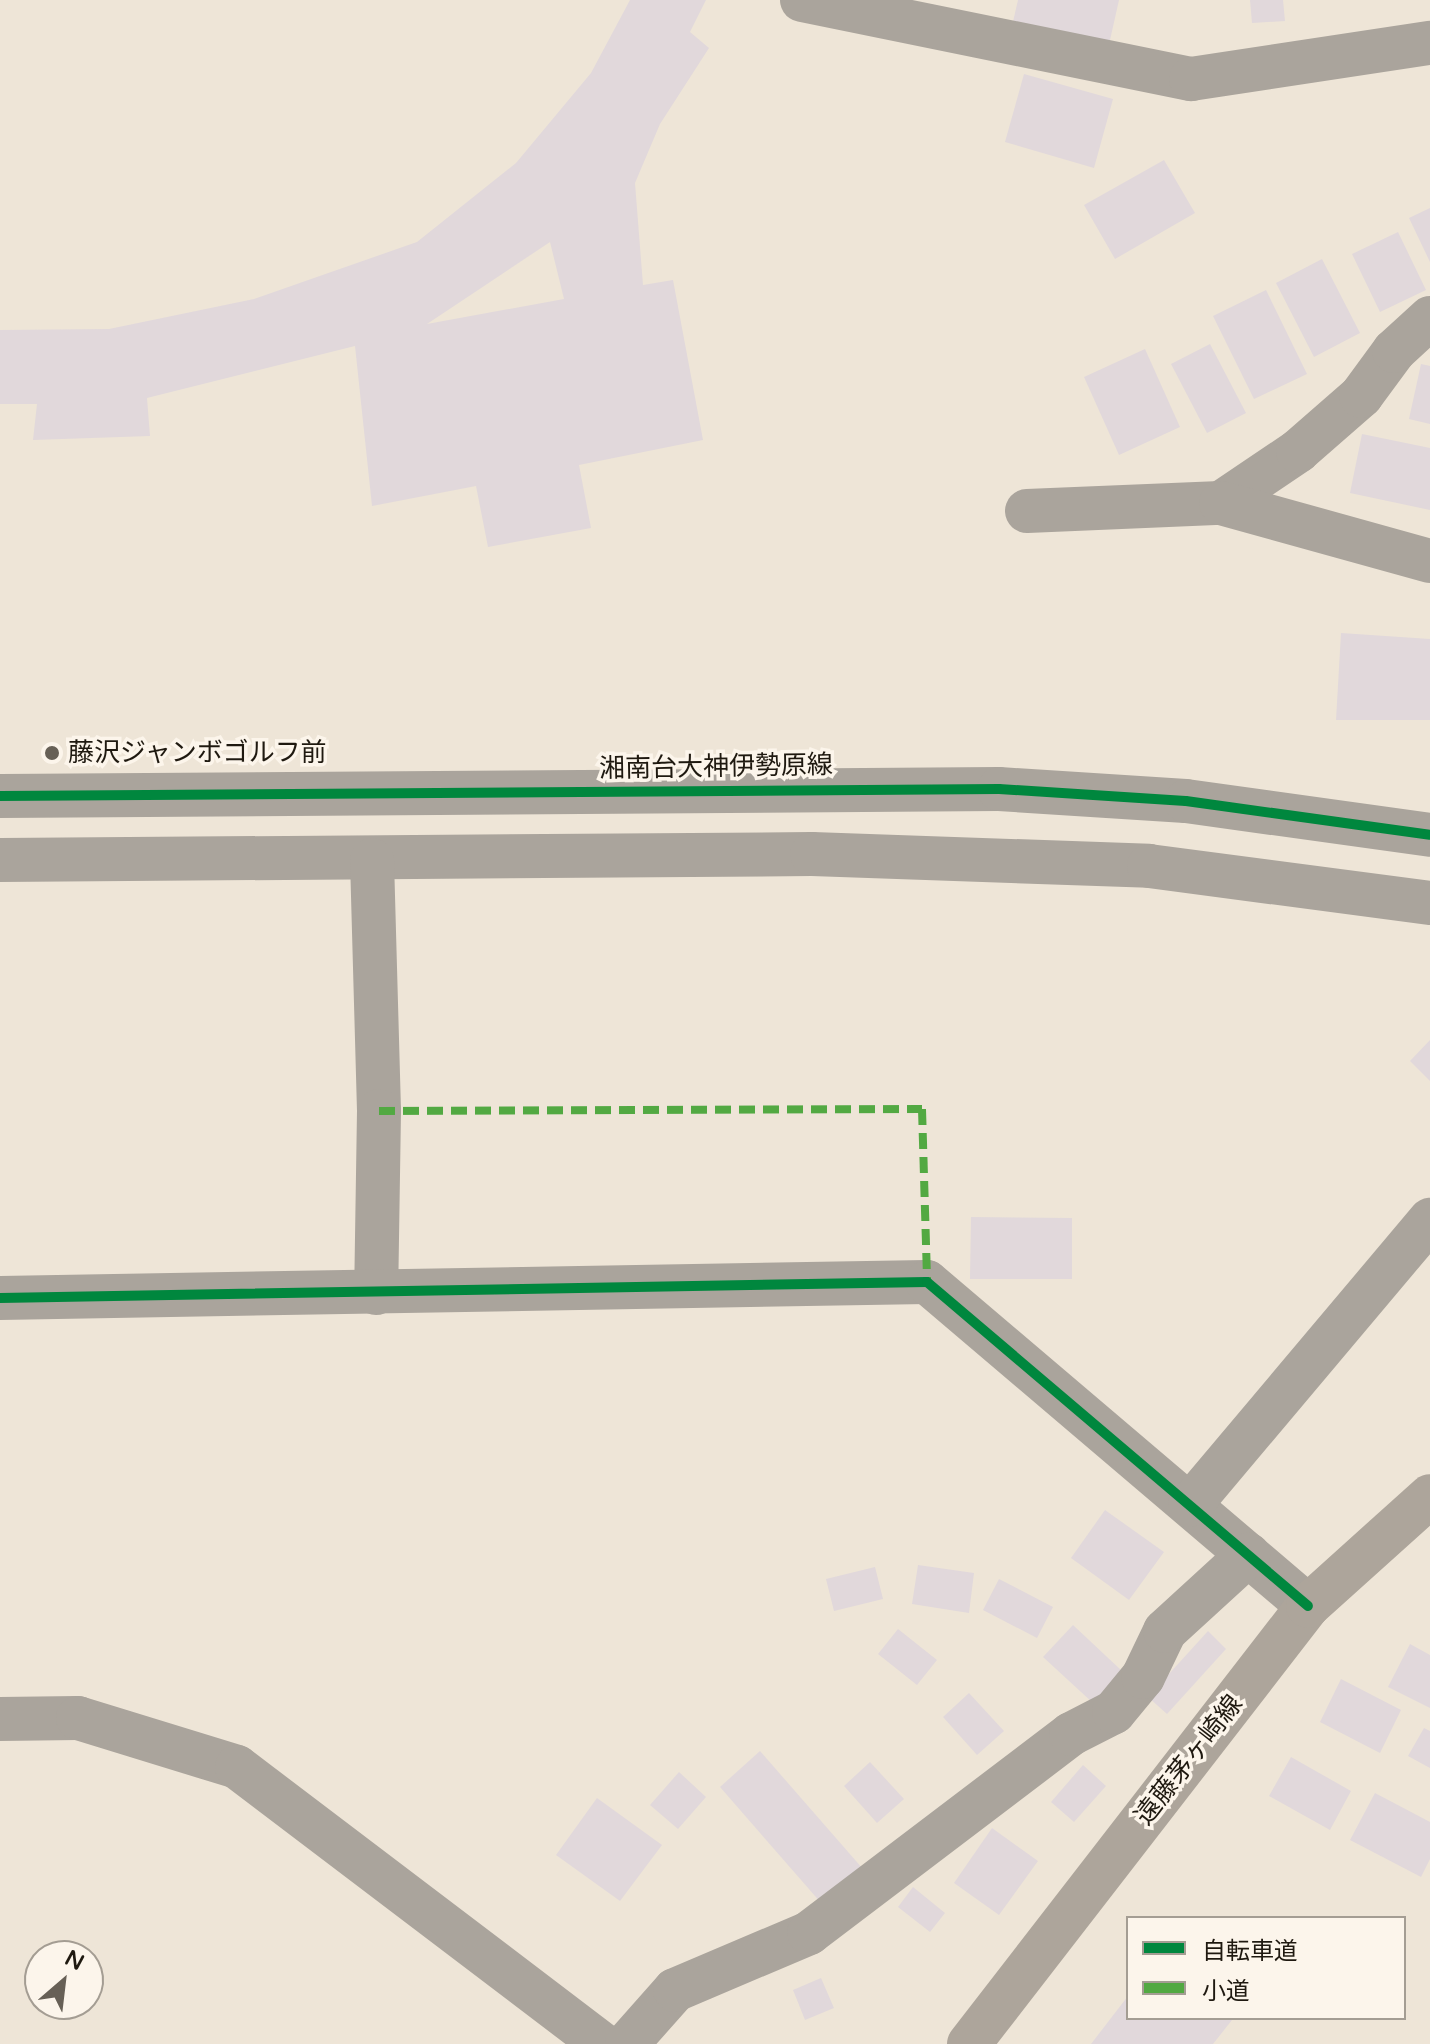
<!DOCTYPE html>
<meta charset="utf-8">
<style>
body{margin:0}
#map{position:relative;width:1430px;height:2044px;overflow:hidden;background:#eee5d7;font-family:"Varela Round","Noto Sans JP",sans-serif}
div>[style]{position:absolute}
.building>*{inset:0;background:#e1d8db}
.minor>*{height:44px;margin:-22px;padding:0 22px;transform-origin:22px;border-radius:22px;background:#aaa49c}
.major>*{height:44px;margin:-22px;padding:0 22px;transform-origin:22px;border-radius:22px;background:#ada59b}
.quiet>*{height:8px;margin-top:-4px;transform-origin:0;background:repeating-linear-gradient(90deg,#52a942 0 16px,transparent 0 24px)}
.cycleway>*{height:10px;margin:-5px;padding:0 5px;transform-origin:5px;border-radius:5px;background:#00873e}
.dots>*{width:22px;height:22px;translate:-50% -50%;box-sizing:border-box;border:4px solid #fcf5eb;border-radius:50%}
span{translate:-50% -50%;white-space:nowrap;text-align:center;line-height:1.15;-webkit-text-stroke:7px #fcf5eb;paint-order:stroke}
.poi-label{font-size:26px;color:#1f1910}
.left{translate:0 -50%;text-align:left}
.street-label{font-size:26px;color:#1f1910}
.legend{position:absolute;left:1126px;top:1916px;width:280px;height:104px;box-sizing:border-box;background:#fcf5eb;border:2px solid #a49d93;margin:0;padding:10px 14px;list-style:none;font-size:24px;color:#1f1910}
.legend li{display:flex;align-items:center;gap:16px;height:40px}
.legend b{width:40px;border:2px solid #a49d93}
.north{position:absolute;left:24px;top:1940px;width:80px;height:80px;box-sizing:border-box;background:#fcf5eb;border:2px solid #a49d93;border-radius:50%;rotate:28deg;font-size:22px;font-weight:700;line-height:32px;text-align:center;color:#1f1910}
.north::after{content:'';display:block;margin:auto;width:28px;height:36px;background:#676056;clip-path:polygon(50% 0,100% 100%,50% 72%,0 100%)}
</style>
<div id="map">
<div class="building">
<i style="clip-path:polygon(evenodd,630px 0,706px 0,690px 32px,709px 48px,660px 124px,635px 183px,643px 285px,673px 280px,703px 440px,579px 465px,591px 528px,488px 547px,476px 486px,372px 506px,355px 346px,147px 398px,150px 436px,33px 440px,37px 404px,0 404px,0 330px,109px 329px,254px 299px,417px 242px,516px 163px,591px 73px,630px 0,550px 242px,564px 299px,427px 324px,550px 242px)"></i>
<i style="clip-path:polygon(1018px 0,1119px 0,1108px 49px,1012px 26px)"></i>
<i style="clip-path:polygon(1250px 0,1283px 0,1285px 21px,1252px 23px)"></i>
<i style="clip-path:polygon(1024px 74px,1113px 99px,1094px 168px,1005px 142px)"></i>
<i style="clip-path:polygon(1164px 160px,1195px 213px,1115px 259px,1084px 205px)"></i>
<i style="clip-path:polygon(1430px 208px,1430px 262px,1409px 218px)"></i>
<i style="clip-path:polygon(1398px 232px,1426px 290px,1380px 312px,1352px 254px)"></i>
<i style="clip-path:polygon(1322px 259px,1360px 333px,1314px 357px,1276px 283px)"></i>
<i style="clip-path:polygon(1266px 290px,1307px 374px,1254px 399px,1213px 316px)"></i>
<i style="clip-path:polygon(1210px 344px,1246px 413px,1207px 433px,1171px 364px)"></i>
<i style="clip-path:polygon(1145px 349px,1180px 427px,1119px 455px,1084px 377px)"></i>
<i style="clip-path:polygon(1421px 364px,1430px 366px,1430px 424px,1409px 419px)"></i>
<i style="clip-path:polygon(1362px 434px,1430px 448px,1430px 510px,1350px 493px)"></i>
<i style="clip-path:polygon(1341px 633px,1430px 639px,1430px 720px,1336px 720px)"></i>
<i style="clip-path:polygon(1430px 1040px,1430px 1081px,1410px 1061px)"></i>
<i style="clip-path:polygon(971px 1217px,1072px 1218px,1072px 1279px,970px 1279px)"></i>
<i style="clip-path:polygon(1105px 1510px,1164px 1552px,1129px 1600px,1071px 1558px)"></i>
<i style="clip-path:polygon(918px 1565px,974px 1573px,969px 1613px,912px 1604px)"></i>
<i style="clip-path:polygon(875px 1567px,883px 1599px,834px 1611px,826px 1579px)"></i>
<i style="clip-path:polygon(999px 1579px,1053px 1607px,1037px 1638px,983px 1610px)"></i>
<i style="clip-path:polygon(1073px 1625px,1122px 1671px,1093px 1703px,1043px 1657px)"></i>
<i style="clip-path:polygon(898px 1629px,937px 1660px,917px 1685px,878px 1654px)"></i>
<i style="clip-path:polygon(1208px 1631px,1226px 1649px,1167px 1714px,1148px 1697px)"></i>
<i style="clip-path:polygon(1410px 1644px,1430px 1655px,1430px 1708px,1388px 1687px)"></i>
<i style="clip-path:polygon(1341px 1679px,1401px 1710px,1380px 1753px,1320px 1722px)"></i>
<i style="clip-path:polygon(969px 1693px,1004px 1731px,977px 1755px,943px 1717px)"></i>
<i style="clip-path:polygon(1424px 1728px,1430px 1731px,1430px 1768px,1408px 1756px)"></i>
<i style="clip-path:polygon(760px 1751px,863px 1869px,822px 1904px,720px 1787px)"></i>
<i style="clip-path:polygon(1291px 1757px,1351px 1791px,1330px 1830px,1269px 1796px)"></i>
<i style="clip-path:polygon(870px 1762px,904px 1799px,877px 1823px,844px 1786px)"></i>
<i style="clip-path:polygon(1083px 1765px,1106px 1786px,1074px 1822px,1051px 1802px)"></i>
<i style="clip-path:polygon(679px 1772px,706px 1797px,678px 1829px,650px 1805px)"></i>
<i style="clip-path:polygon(1375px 1793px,1430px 1822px,1430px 1859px,1421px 1877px,1350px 1840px)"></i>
<i style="clip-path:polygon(597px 1798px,662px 1845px,620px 1901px,556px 1855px)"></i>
<i style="clip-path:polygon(992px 1828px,1038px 1861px,999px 1915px,954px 1883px)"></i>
<i style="clip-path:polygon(913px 1887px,945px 1913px,930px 1932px,898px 1907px)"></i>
<i style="clip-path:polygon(821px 1978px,834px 2008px,805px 2020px,793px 1990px)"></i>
<i style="clip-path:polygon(1128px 1996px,1128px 2018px,1232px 2020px,1213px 2044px,1091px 2044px)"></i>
</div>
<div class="minor">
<i style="left:802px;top:0;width:397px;rotate:11.5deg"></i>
<i style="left:1191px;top:79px;width:242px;rotate:-8.6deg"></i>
<i style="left:1221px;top:503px;width:93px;rotate:-34deg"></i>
<i style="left:1298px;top:451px;width:84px;rotate:-41.1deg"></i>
<i style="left:1361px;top:396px;width:56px;rotate:-53.7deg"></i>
<i style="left:1394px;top:351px;width:49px;rotate:-42.5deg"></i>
<i style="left:1027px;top:511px;width:194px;rotate:-2.4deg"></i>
<i style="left:1221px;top:503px;width:217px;rotate:15.5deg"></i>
<i style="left:0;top:796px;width:999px;rotate:-0.4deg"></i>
<i style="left:999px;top:789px;width:187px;rotate:3.7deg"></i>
<i style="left:1186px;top:801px;width:246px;rotate:7.9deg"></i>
<i style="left:0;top:860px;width:812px;rotate:-0.42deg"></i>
<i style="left:812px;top:854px;width:337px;rotate:2deg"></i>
<i style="left:1149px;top:866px;width:283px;rotate:7.5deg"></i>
<i style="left:372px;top:860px;width:251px;rotate:88.4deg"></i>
<i style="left:379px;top:1111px;width:182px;rotate:90.9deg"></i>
<i style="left:0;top:1298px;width:927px;rotate:-0.99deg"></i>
<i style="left:927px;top:1282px;width:500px;rotate:40.38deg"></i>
<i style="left:1190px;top:1505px;width:373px;rotate:-49.9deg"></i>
<i style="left:0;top:1719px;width:78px;rotate:-0.7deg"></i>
<i style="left:78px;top:1718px;width:166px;rotate:17.1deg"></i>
<i style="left:237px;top:1767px;width:458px;rotate:37.2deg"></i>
<i style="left:627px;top:2044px;width:72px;rotate:-48.4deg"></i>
<i style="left:675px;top:1990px;width:146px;rotate:-23deg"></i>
<i style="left:809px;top:1933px;width:329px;rotate:-37.2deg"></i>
<i style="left:1071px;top:1734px;width:48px;rotate:-27.1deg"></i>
<i style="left:1114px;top:1712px;width:45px;rotate:-50.4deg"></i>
<i style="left:1143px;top:1677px;width:51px;rotate:-64.4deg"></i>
<i style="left:1165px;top:1631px;width:113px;rotate:-42.5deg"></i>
</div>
<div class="major">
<i style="left:969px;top:2044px;width:554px;rotate:-52.26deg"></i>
<i style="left:1308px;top:1606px;width:164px;rotate:-42deg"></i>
</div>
<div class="quiet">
<i style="left:379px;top:1111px;width:543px;rotate:-0.21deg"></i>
<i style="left:922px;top:1109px;width:173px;rotate:88.3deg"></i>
</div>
<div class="cycleway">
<i style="left:0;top:796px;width:999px;rotate:-0.4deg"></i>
<i style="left:999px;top:789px;width:187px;rotate:3.7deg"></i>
<i style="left:1186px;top:801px;width:246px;rotate:7.9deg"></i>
<i style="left:0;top:1298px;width:927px;rotate:-0.99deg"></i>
<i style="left:927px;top:1282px;width:500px;rotate:40.38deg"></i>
</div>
<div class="dots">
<i style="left:52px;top:753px;background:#676056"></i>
</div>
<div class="poi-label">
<span class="left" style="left:68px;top:753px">藤沢ジャンボゴルフ前</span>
</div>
<div class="street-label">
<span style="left:716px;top:767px;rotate:-1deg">湘南台大神伊勢原線</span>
<span style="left:1189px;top:1760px;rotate:-52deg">遠藤茅ヶ崎線</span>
</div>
<ul class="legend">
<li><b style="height:10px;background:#00873e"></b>自転車道</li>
<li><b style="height:10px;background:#52a942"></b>小道</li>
</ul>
<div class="north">N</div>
</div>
